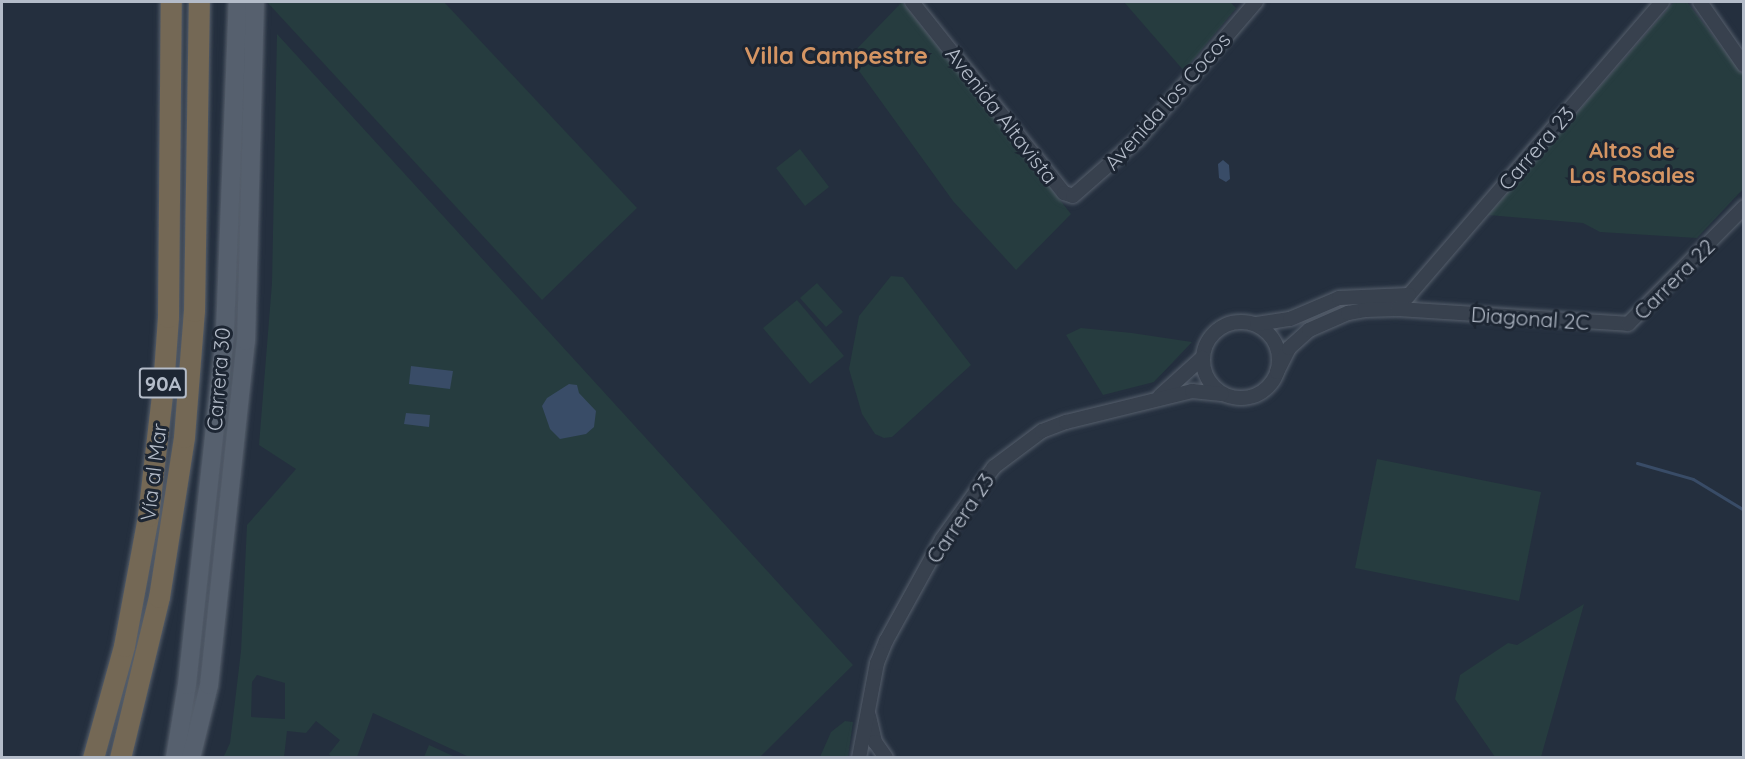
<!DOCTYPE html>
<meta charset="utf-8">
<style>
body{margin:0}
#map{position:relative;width:1745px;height:759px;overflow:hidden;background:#242f3e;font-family:Quicksand,sans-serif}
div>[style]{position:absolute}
.green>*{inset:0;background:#263c3f}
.water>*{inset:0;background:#394c67}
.stream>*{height:3px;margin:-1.5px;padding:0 1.5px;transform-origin:1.5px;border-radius:1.5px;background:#394c67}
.roads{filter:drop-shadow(0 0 2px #565f6c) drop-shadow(0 0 2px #565f6c)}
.minor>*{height:14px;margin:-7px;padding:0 7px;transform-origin:7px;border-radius:7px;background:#38414e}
.minor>.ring{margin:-7px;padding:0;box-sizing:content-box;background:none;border:14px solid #38414e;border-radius:50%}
.major>*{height:18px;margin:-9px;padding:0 9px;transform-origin:9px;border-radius:9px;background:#56606e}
.highway>*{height:21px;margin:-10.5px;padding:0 10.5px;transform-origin:10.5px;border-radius:10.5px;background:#746855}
span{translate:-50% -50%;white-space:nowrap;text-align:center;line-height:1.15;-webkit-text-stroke:6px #1d2633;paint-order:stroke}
.shield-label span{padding:2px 4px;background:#1d2633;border:2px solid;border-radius:4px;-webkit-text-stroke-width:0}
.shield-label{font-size:20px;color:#b4bcc9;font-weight:700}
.street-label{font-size:21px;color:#b4bcc9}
.neighbourhood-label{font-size:22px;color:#d59563;font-weight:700}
.quarter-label{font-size:24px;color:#d59563;font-weight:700}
.frame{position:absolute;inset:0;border:3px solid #b4bcc9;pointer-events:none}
</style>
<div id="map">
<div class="green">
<i style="clip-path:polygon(267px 2px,444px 2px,637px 208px,542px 300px)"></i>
<i style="clip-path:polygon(902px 2px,1071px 214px,1016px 270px,953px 201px,849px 57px)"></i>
<i style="clip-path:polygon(1124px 2px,1230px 2px,1236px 8px,1184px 71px)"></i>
<i style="clip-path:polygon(1674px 2px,1687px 2px,1743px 75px,1743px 189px,1697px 238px,1600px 232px,1583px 223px,1488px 215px)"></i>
<i style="clip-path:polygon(evenodd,277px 34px,853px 665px,760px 757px,469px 757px,373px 713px,357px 757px,331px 757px,329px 754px,340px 740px,316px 721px,306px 733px,287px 731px,284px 757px,223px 758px,230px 743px,241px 651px,247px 525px,296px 469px,259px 445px,272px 283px,277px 34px,257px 675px,285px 683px,285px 719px,251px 717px,252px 682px,257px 675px)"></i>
<i style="clip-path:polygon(800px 149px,829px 187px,805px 206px,776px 168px)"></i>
<i style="clip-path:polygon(891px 276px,903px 277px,971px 365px,892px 437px,884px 438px,875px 434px,862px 414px,849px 369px,859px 316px)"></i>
<i style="clip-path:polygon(817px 283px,843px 312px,826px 327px,800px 298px)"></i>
<i style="clip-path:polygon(797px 300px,844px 356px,810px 384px,763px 328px)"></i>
<i style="clip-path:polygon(1081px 328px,1132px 333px,1192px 342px,1154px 382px,1103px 395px,1066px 335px)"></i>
<i style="clip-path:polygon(1377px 459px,1541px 492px,1519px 601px,1355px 568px)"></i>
<i style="clip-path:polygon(1584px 604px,1541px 757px,1495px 757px,1455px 699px,1460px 675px,1508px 643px,1517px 645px)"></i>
<i style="clip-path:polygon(845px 721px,853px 722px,848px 757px,820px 757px,831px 732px)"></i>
<i style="clip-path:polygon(429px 745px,453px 756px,453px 757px,424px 757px)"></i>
</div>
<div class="water">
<i style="clip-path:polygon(1223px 160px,1229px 165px,1230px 179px,1226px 182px,1219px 178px,1218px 164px)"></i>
<i style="clip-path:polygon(411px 366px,453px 371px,450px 389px,409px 384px)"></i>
<i style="clip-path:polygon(569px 384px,577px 385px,579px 393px,596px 411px,594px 427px,586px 434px,560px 439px,550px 429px,542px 406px,547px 398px)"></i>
<i style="clip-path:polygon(406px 413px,430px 415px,429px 427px,404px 424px)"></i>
</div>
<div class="stream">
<i style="left:1637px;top:463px;width:58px;rotate:15.9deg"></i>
<i style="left:1693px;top:479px;width:60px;rotate:31.3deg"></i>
</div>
<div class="roads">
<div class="minor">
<i style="left:912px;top:2px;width:244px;rotate:51.5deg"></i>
<i style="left:1064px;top:193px;width:9px;rotate:18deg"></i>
<i style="left:1073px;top:196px;width:86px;rotate:-41.2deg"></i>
<i style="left:1138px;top:139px;width:181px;rotate:-49.3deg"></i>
<i style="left:1700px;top:2px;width:77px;rotate:55.1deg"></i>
<i style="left:1397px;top:309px;width:406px;rotate:-49.2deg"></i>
<i class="ring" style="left:1203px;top:322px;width:62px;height:62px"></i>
<i style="left:1257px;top:324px;width:33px;rotate:-9deg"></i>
<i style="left:1290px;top:319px;width:53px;rotate:-23.2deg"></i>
<i style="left:1339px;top:298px;width:70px;rotate:-2.5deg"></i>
<i style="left:1277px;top:372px;width:27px;rotate:-63deg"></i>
<i style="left:1289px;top:348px;width:27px;rotate:-42deg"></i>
<i style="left:1309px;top:330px;width:43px;rotate:-23.6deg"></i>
<i style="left:1348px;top:313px;width:17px;rotate:-10deg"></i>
<i style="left:1365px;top:310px;width:32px;rotate:-2deg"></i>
<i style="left:1397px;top:309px;width:231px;rotate:3.7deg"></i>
<i style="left:1628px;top:324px;width:165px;rotate:-45.2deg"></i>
<i style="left:1160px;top:396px;width:57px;rotate:-42.1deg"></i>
<i style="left:869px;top:716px;width:27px;rotate:77deg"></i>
<i style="left:875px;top:742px;width:19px;rotate:55deg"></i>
<i style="left:859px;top:758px;width:97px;rotate:-79.3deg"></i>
<i style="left:877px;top:663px;width:24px;rotate:-68deg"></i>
<i style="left:886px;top:641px;width:116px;rotate:-61.2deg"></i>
<i style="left:942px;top:539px;width:89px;rotate:-54.2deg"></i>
<i style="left:994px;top:467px;width:60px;rotate:-36.9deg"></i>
<i style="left:1042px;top:431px;width:26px;rotate:-21deg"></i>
<i style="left:1066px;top:422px;width:130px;rotate:-13.8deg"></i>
<i style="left:1192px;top:391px;width:30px;rotate:6deg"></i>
</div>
<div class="major">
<i style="left:175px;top:758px;width:74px;rotate:-80.7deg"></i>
<i style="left:187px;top:685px;width:354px;rotate:-83.8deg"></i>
<i style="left:225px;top:333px;width:331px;rotate:-87.8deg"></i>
<i style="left:191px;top:758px;width:75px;rotate:-76.1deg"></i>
<i style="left:209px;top:685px;width:346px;rotate:-83.9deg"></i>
<i style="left:246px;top:341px;width:339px;rotate:-88.5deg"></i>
</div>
<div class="highway">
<i style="left:93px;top:758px;width:116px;rotate:-74.5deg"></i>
<i style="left:124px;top:646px;width:132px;rotate:-79.5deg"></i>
<i style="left:148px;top:516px;width:130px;rotate:-83.4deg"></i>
<i style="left:163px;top:387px;width:70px;rotate:-85.9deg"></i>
<i style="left:168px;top:317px;width:315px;rotate:-89.5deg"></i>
<i style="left:120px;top:758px;width:166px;rotate:-76.4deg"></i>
<i style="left:159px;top:597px;width:162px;rotate:-81.1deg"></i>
<i style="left:184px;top:437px;width:126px;rotate:-85.5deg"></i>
<i style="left:194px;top:311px;width:309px;rotate:-89.1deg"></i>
</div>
</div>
<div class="shield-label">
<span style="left:163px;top:383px">90A</span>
</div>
<div class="street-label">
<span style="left:1167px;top:101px;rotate:-48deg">Avenida los Cocos</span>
<span style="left:1002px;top:115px;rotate:52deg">Avenida Altavista</span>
<span style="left:1536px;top:148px;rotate:-49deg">Carrera 23</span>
<span style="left:1674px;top:279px;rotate:-45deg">Carrera 22</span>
<span style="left:1530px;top:318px;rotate:4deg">Diagonal 2C</span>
<span style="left:218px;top:379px;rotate:-85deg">Carrera 30</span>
<span style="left:153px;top:472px;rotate:-83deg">Vía al Mar</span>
<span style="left:960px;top:518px;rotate:-56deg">Carrera 23</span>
</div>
<div class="neighbourhood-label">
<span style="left:1632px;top:163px">Altos de<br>Los Rosales</span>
</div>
<div class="quarter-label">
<span style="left:836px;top:56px">Villa Campestre</span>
</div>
<div class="frame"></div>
</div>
